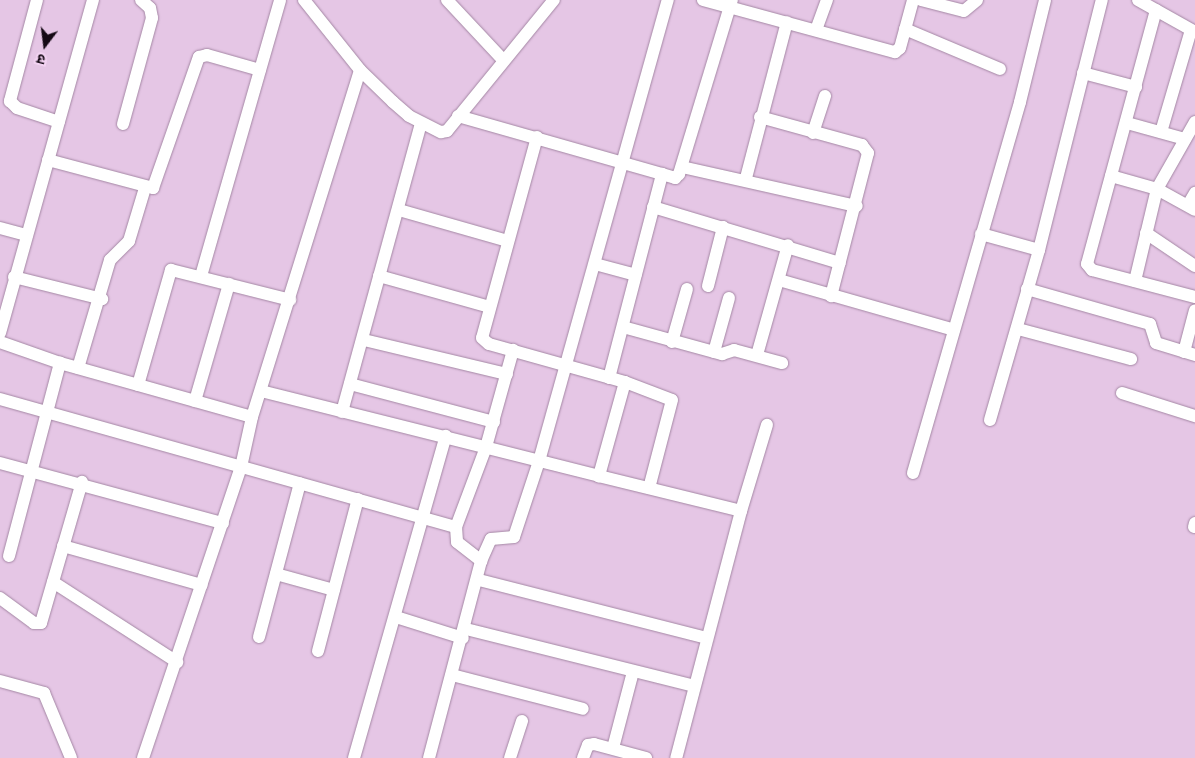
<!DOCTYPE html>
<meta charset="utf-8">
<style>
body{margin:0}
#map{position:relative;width:1195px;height:758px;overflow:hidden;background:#e5c6e5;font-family:"PT Sans Narrow","Noto Sans Devanagari",sans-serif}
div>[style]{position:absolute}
.roads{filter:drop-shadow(0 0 1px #a487a4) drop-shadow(0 0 1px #a487a4)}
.street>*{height:12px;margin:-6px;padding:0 6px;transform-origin:6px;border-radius:6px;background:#fff}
span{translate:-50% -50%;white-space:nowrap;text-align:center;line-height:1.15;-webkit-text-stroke:5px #f3d3f2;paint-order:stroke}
.north{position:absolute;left:20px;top:20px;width:50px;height:50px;-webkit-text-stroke:4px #f3d3f2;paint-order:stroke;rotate:195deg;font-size:14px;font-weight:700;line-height:20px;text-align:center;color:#150a15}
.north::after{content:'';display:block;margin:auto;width:18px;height:22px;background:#150a15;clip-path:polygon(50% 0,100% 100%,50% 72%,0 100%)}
</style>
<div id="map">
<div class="roads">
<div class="street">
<i style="left:37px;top:0;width:105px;rotate:105deg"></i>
<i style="left:10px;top:101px;width:10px;rotate:45deg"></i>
<i style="left:17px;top:108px;width:44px;rotate:18.4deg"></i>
<i style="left:304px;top:0;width:90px;rotate:51.3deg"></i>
<i style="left:360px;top:70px;width:46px;rotate:44.1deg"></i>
<i style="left:393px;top:102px;width:21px;rotate:41deg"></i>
<i style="left:409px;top:116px;width:36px;rotate:27deg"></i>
<i style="left:441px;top:132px;width:6px;rotate:-9deg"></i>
<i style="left:447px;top:131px;width:169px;rotate:-50.8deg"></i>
<i style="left:447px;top:0;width:83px;rotate:46.9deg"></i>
<i style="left:703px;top:0;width:199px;rotate:15.2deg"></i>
<i style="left:895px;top:52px;width:6px;rotate:-39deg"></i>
<i style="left:900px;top:48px;width:50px;rotate:-74.8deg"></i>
<i style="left:921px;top:0;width:44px;rotate:14.3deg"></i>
<i style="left:964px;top:11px;width:17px;rotate:-40deg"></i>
<i style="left:1138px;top:0;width:65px;rotate:29.3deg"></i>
<i style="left:1156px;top:10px;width:263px;rotate:105.2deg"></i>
<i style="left:1087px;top:264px;width:8px;rotate:50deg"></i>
<i style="left:1092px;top:270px;width:106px;rotate:14.7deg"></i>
<i style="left:905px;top:29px;width:103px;rotate:22.8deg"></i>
<i style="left:816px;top:30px;width:32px;rotate:-70deg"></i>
<i style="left:1083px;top:73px;width:55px;rotate:14.8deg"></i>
<i style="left:458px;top:116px;width:212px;rotate:15.9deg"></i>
<i style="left:760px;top:117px;width:106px;rotate:15.4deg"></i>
<i style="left:862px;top:145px;width:10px;rotate:53deg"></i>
<i style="left:868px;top:153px;width:148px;rotate:104.5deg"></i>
<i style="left:1127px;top:123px;width:60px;rotate:15.4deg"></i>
<i style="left:123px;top:124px;width:110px;rotate:-74.7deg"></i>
<i style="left:152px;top:18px;width:10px;rotate:-101deg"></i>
<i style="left:150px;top:8px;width:12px;rotate:-138deg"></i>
<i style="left:1161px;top:132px;width:106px;rotate:-73.6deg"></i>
<i style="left:813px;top:133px;width:39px;rotate:-72deg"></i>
<i style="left:537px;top:137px;width:208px;rotate:105.3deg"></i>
<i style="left:482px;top:338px;width:9px;rotate:41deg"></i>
<i style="left:489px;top:344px;width:141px;rotate:15.6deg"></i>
<i style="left:625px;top:382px;width:98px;rotate:105.5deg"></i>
<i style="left:599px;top:476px;width:146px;rotate:13.8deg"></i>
<i style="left:741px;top:511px;width:255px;rotate:104.7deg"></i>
<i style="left:48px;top:160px;width:109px;rotate:14.9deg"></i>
<i style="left:153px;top:188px;width:139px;rotate:-70.7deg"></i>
<i style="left:199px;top:57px;width:8px;rotate:-14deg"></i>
<i style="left:207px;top:55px;width:55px;rotate:15.8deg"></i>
<i style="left:682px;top:167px;width:179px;rotate:12.6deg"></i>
<i style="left:1111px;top:176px;width:48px;rotate:15.8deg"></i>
<i style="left:1157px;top:189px;width:43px;rotate:28.9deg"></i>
<i style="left:746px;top:178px;width:161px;rotate:-75.3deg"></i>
<i style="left:1188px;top:205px;width:14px;rotate:-60deg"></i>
<i style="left:653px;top:207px;width:195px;rotate:16.7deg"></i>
<i style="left:399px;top:210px;width:113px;rotate:15.9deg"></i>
<i style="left:0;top:228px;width:27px;rotate:15deg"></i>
<i style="left:1146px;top:233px;width:59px;rotate:34deg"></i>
<i style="left:981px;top:234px;width:60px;rotate:15.4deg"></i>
<i style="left:595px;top:264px;width:42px;rotate:15deg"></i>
<i style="left:201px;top:276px;width:287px;rotate:-74deg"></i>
<i style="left:379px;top:276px;width:115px;rotate:15.6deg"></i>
<i style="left:14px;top:277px;width:91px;rotate:14deg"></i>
<i style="left:779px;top:280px;width:182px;rotate:15.9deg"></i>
<i style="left:1135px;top:281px;width:95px;rotate:-76.6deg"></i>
<i style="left:1157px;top:189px;width:77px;rotate:-60.4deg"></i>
<i style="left:708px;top:286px;width:61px;rotate:-75.7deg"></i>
<i style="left:1027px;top:289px;width:128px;rotate:15.9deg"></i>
<i style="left:1150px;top:324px;width:20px;rotate:72deg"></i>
<i style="left:1156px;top:343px;width:41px;rotate:17.1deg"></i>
<i style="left:623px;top:327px;width:103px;rotate:15.3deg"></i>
<i style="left:722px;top:354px;width:13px;rotate:-18deg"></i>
<i style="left:734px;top:350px;width:50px;rotate:15.2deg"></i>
<i style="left:1018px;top:329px;width:117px;rotate:14.9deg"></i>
<i style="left:0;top:333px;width:346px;rotate:-74.4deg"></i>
<i style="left:364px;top:340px;width:147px;rotate:13.4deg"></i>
<i style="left:0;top:342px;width:64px;rotate:19.3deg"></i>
<i style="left:60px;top:363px;width:199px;rotate:15.7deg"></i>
<i style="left:672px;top:342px;width:55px;rotate:-74.2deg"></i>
<i style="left:714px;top:352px;width:56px;rotate:-74.5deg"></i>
<i style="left:1184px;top:352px;width:43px;rotate:-75.3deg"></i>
<i style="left:757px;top:355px;width:114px;rotate:-74.3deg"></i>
<i style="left:78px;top:368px;width:113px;rotate:-73.5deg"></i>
<i style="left:110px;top:260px;width:27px;rotate:-45deg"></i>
<i style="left:129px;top:241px;width:55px;rotate:-73.2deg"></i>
<i style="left:609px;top:378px;width:211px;rotate:-75.4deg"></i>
<i style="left:662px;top:174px;width:14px;rotate:17deg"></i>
<i style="left:675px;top:178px;width:6px;rotate:-45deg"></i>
<i style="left:679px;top:174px;width:182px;rotate:-73.1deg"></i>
<i style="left:625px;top:382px;width:50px;rotate:21deg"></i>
<i style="left:672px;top:400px;width:91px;rotate:104.6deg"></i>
<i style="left:350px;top:384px;width:149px;rotate:14.8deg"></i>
<i style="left:138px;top:385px;width:120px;rotate:-74deg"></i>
<i style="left:171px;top:270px;width:123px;rotate:14.1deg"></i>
<i style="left:261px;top:391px;width:349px;rotate:14.1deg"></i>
<i style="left:1122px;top:393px;width:77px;rotate:17.5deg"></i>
<i style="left:0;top:399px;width:474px;rotate:15.7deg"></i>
<i style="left:456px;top:527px;width:15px;rotate:86deg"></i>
<i style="left:457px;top:542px;width:31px;rotate:38deg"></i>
<i style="left:195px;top:401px;width:122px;rotate:-73.8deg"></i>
<i style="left:342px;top:412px;width:299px;rotate:-74.7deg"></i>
<i style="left:990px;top:420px;width:177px;rotate:-73.9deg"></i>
<i style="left:1039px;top:250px;width:258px;rotate:-75.9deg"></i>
<i style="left:0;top:463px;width:231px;rotate:15.1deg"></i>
<i style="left:913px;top:473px;width:386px;rotate:-73.9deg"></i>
<i style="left:1020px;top:102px;width:105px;rotate:-76.2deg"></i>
<i style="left:741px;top:511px;width:90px;rotate:-73.2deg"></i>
<i style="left:456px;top:527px;width:85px;rotate:-69.4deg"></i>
<i style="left:486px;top:447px;width:101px;rotate:-74.4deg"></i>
<i style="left:1194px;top:527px;width:4px;rotate:-76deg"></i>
<i style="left:63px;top:546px;width:144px;rotate:15.7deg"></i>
<i style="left:9px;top:556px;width:200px;rotate:-75.2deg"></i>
<i style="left:276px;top:574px;width:60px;rotate:15.4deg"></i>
<i style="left:479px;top:580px;width:234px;rotate:14.3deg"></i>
<i style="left:53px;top:582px;width:148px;rotate:32.8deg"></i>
<i style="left:0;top:598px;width:42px;rotate:36.3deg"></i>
<i style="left:34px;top:623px;width:7px"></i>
<i style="left:41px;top:623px;width:147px;rotate:-73.8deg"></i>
<i style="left:396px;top:617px;width:70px;rotate:17.4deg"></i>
<i style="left:466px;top:629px;width:235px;rotate:14deg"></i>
<i style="left:259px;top:637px;width:159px;rotate:-75.1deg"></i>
<i style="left:318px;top:651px;width:157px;rotate:-75.3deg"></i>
<i style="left:452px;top:675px;width:135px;rotate:14.5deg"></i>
<i style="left:0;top:681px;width:46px;rotate:15.3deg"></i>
<i style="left:44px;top:693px;width:70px;rotate:67.4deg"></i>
<i style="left:613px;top:748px;width:79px;rotate:-75.3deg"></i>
<i style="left:143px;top:758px;width:307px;rotate:-71.4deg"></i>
<i style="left:241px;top:467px;width:51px;rotate:-77.6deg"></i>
<i style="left:252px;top:417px;width:363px;rotate:-72.7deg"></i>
<i style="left:354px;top:758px;width:335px;rotate:-74.1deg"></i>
<i style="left:429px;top:758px;width:204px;rotate:-75.2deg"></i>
<i style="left:481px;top:561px;width:24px;rotate:-66deg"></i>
<i style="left:491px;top:539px;width:23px;rotate:-5deg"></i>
<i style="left:514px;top:537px;width:80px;rotate:-71.8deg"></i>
<i style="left:539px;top:461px;width:479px;rotate:-74.4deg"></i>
<i style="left:510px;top:758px;width:39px;rotate:-72deg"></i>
<i style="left:583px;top:758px;width:14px;rotate:-69deg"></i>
<i style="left:588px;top:745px;width:6px;rotate:-9deg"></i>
<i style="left:594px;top:744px;width:54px;rotate:15.1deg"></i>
</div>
</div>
<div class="north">उ</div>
</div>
